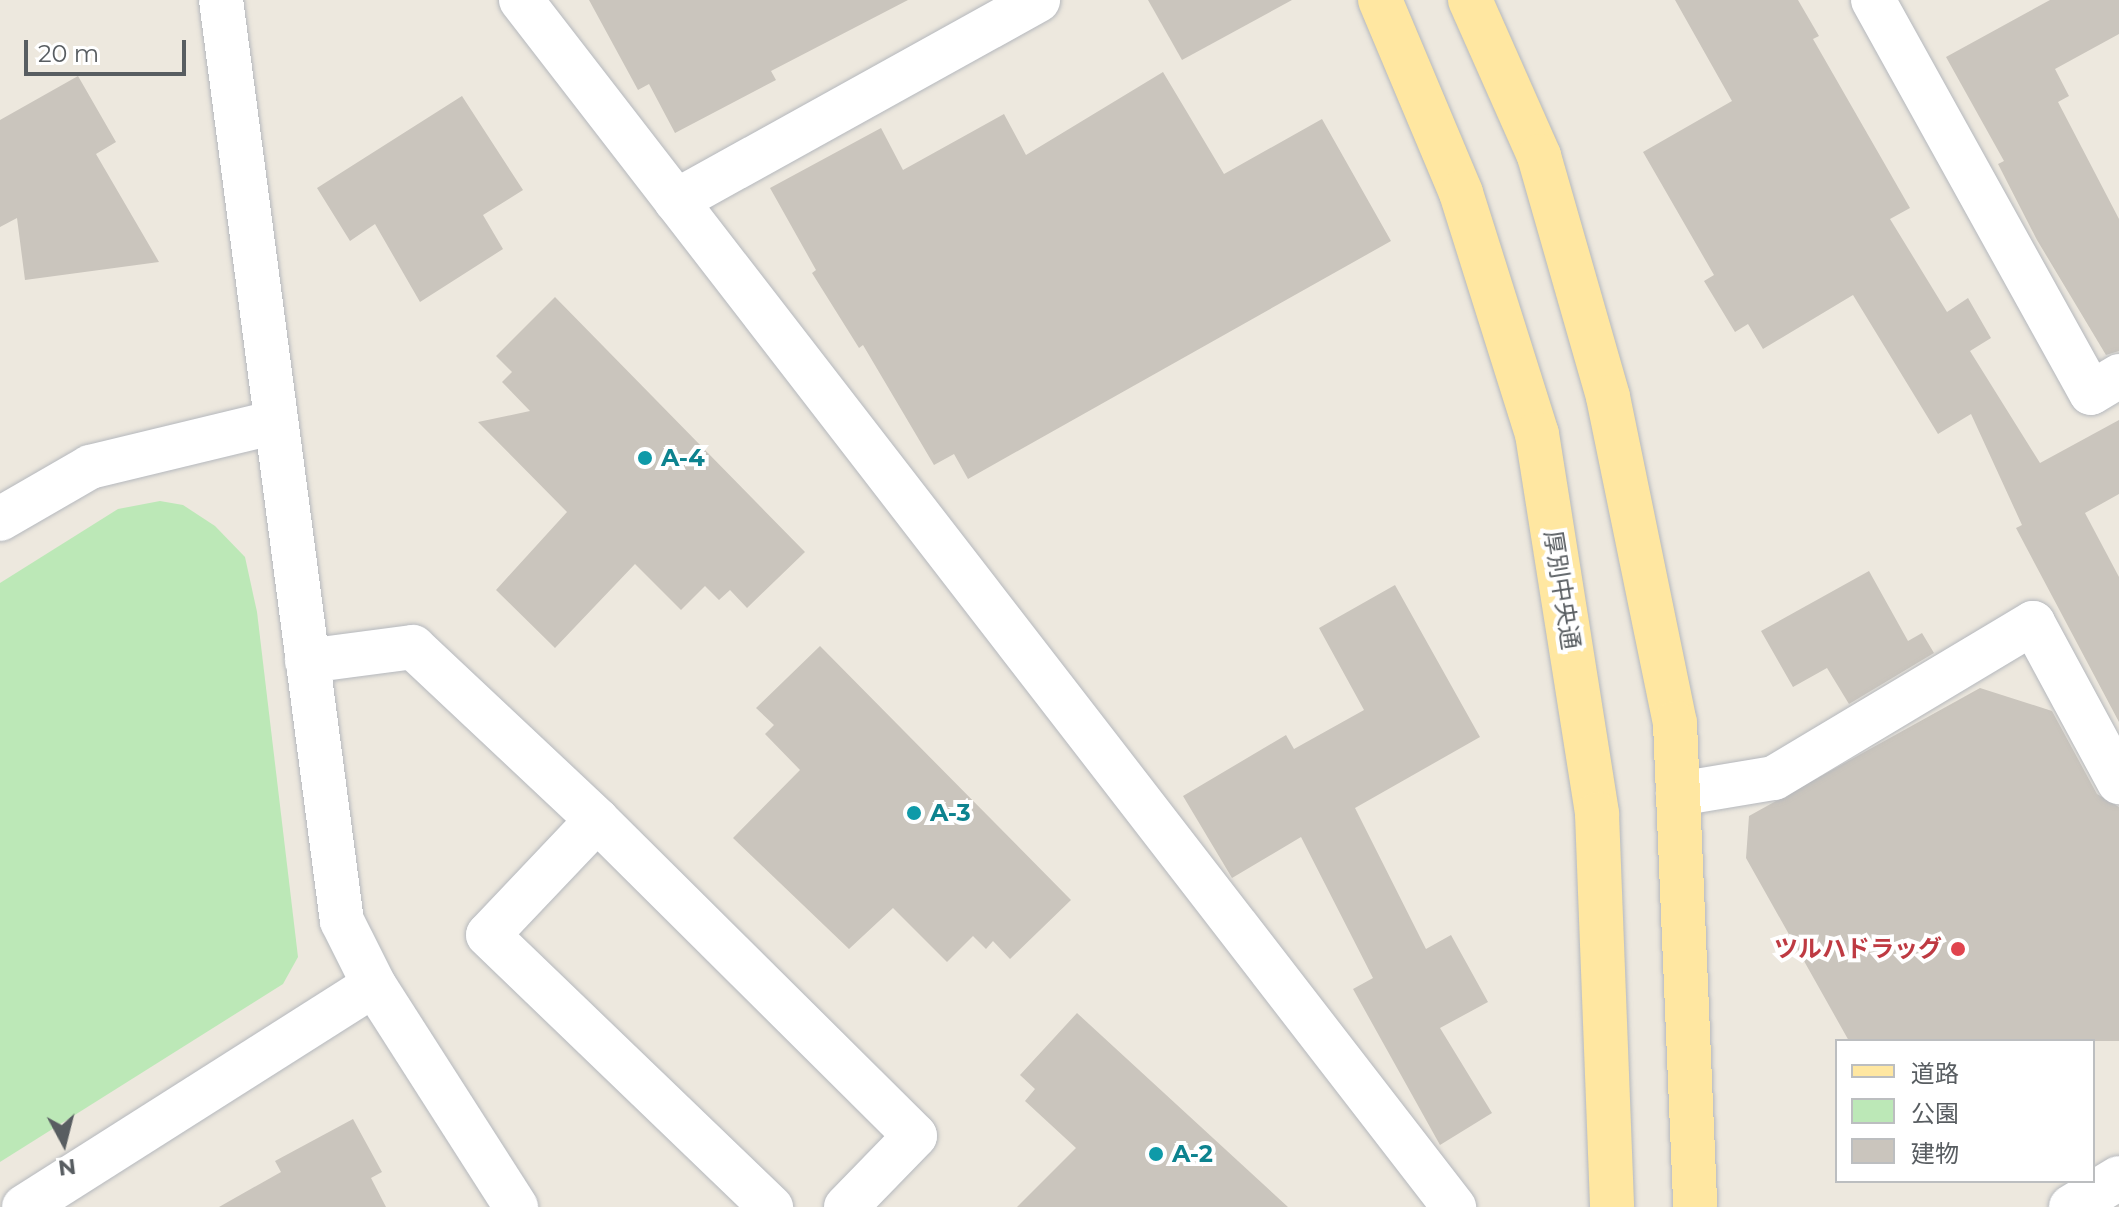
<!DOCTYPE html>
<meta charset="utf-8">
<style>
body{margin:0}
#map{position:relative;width:2119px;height:1207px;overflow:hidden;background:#ede8de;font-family:Montserrat,"Noto Sans JP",sans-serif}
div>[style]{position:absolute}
.green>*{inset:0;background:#bce8b7}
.building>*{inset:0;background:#cac5bd}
.roads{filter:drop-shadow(0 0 2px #b5b8bd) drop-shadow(0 0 2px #b5b8bd)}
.minor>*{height:44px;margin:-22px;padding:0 22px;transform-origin:22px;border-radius:22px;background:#fff}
.major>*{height:44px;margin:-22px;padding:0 22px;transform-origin:22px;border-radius:22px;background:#ffe7a1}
.dots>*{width:22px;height:22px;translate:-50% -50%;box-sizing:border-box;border:4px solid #fff;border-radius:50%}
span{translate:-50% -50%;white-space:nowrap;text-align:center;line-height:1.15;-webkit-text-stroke:8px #fff;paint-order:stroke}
.culture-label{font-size:24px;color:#0d838f;font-weight:700}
.left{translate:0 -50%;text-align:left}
.street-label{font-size:24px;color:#585d61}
.health-label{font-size:24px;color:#be3a42;font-weight:700}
.right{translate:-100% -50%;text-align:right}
.legend{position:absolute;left:1835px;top:1039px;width:260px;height:144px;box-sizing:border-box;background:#fff;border:2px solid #bcbec0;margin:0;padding:10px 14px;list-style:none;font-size:24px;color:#585d61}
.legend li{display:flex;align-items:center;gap:16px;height:40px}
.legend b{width:40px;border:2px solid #bcbec0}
.north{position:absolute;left:24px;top:1103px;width:80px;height:80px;-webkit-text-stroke:6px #fff;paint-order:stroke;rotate:173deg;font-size:22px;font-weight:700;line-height:32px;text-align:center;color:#585d61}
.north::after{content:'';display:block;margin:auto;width:28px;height:36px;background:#585d61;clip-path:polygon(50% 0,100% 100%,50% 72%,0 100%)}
.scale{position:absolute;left:24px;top:40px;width:162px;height:36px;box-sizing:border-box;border:4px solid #585d61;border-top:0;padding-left:10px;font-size:24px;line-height:28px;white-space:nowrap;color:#585d61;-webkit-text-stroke:6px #fff;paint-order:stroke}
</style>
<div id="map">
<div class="green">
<i style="clip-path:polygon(160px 501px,183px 505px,215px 526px,245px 557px,257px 612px,298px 957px,283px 984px,0 1162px,0 583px,118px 509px)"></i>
</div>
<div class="building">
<i style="clip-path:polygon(589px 0,908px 0,771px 71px,776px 80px,675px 133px,649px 84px,638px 90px)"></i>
<i style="clip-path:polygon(1148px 0,1292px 0,1182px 60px)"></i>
<i style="clip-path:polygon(1675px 0,1798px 0,1819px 36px,1813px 39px,1910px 208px,1890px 219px,1947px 312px,1968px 298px,1991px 338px,1970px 351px,2040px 463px,2119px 420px,2119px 494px,2085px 513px,2119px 577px,2119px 722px,2016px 528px,2022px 525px,1971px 414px,1938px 434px,1853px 295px,1763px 349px,1748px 324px,1735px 332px,1704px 281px,1714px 275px,1643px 152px,1732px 101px)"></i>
<i style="clip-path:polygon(2050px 0,2119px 0,2119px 34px,2055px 69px,2069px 96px,2058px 102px,2119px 219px,2119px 351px,2106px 355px,2037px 240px,1998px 164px,2004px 161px,1946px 57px)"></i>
<i style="clip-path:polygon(1163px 72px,1224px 174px,1322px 119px,1391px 241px,968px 479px,954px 454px,934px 465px,863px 345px,859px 348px,812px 273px,816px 270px,770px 188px,881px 128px,903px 170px,1004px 114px,1026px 155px)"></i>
<i style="clip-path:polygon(78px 76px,116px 142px,96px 154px,159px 262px,25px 280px,17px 218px,0 227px,0 120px)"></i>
<i style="clip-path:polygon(462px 96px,523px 190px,483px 215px,503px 249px,420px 302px,375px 224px,350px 241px,317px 188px)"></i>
<i style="clip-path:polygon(555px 297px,805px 552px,747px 608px,730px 590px,719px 600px,705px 586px,681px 610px,635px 564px,555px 648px,496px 590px,567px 512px,478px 422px,530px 411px,502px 382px,512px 372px,496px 356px)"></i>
<i style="clip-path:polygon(1869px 571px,1908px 641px,1922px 633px,1934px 653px,1849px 704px,1827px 668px,1793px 687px,1761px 631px)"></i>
<i style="clip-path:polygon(1395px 585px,1480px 737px,1355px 808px,1426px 949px,1451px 935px,1488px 1002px,1440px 1028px,1492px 1113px,1440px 1145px,1353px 989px,1373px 978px,1301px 837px,1232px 878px,1183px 796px,1286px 735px,1294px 749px,1364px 710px,1319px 628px)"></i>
<i style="clip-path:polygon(820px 646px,1071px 900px,1010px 959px,993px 941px,986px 949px,973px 936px,947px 962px,893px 908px,849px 949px,733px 838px,800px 770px,765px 734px,774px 725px,756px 708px)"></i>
<i style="clip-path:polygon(1980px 688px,2052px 711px,2097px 794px,2119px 807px,2119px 1041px,1849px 1041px,1746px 858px,1749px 816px)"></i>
<i style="clip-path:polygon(1077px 1013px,1288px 1207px,1017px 1207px,1076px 1148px,1025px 1101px,1035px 1089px,1020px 1075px)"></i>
<i style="clip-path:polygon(353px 1119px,382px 1172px,371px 1178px,386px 1207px,219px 1207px,281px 1172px,275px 1161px)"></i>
</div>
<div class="roads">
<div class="minor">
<i style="left:221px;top:0;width:929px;rotate:82.52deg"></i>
<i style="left:342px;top:921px;width:72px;rotate:63.4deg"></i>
<i style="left:374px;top:985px;width:264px;rotate:57.4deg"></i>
<i style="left:521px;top:0;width:1526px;rotate:52.3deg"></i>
<i style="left:1873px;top:0;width:449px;rotate:61deg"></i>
<i style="left:2091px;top:393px;width:33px;rotate:-31deg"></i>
<i style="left:676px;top:201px;width:414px;rotate:-29deg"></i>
<i style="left:0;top:519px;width:104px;rotate:-30deg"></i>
<i style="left:90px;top:467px;width:187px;rotate:-13.6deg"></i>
<i style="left:307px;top:661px;width:107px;rotate:-7.5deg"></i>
<i style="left:413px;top:647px;width:253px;rotate:43.2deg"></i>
<i style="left:597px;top:820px;width:158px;rotate:133.5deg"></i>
<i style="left:488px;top:935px;width:393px;rotate:43.9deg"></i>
<i style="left:1678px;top:794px;width:97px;rotate:-9.5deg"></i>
<i style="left:1774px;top:778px;width:302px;rotate:-30.9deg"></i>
<i style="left:2033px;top:623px;width:181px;rotate:61.6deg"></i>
<i style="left:597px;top:820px;width:448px;rotate:44.8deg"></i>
<i style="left:915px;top:1136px;width:99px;rotate:134.2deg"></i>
<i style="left:24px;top:1207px;width:414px;rotate:-32.4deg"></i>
<i style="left:2071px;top:1207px;width:56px;rotate:-31.1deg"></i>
</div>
<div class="major">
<i style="left:1380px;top:0;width:209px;rotate:67.2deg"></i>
<i style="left:1461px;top:193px;width:253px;rotate:72.5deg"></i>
<i style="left:1537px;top:434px;width:385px;rotate:81deg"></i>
<i style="left:1597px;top:814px;width:393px;rotate:87.8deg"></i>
<i style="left:1470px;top:0;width:171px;rotate:66.1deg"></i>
<i style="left:1539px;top:156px;width:251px;rotate:74deg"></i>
<i style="left:1608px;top:397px;width:333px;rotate:78.4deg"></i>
<i style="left:1675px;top:723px;width:484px;rotate:87.6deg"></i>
</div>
</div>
<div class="dots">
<i style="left:645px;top:458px;background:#0f9aa8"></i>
<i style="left:914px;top:813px;background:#0f9aa8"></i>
<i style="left:1958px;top:949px;background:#e0444e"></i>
<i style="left:1156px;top:1154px;background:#0f9aa8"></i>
</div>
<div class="culture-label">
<span class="left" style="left:661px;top:458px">A-4</span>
<span class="left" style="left:930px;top:813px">A-3</span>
<span class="left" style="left:1172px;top:1154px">A-2</span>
</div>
<div class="street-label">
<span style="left:1562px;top:590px;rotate:81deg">厚別中央通</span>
</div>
<div class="health-label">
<span class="right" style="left:1942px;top:949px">ツルハドラッグ</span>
</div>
<ul class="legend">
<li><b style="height:10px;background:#ffe7a1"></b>道路</li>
<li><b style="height:22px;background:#bce8b7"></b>公園</li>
<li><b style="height:22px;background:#cac5bd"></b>建物</li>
</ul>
<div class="north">N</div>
<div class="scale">20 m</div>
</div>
